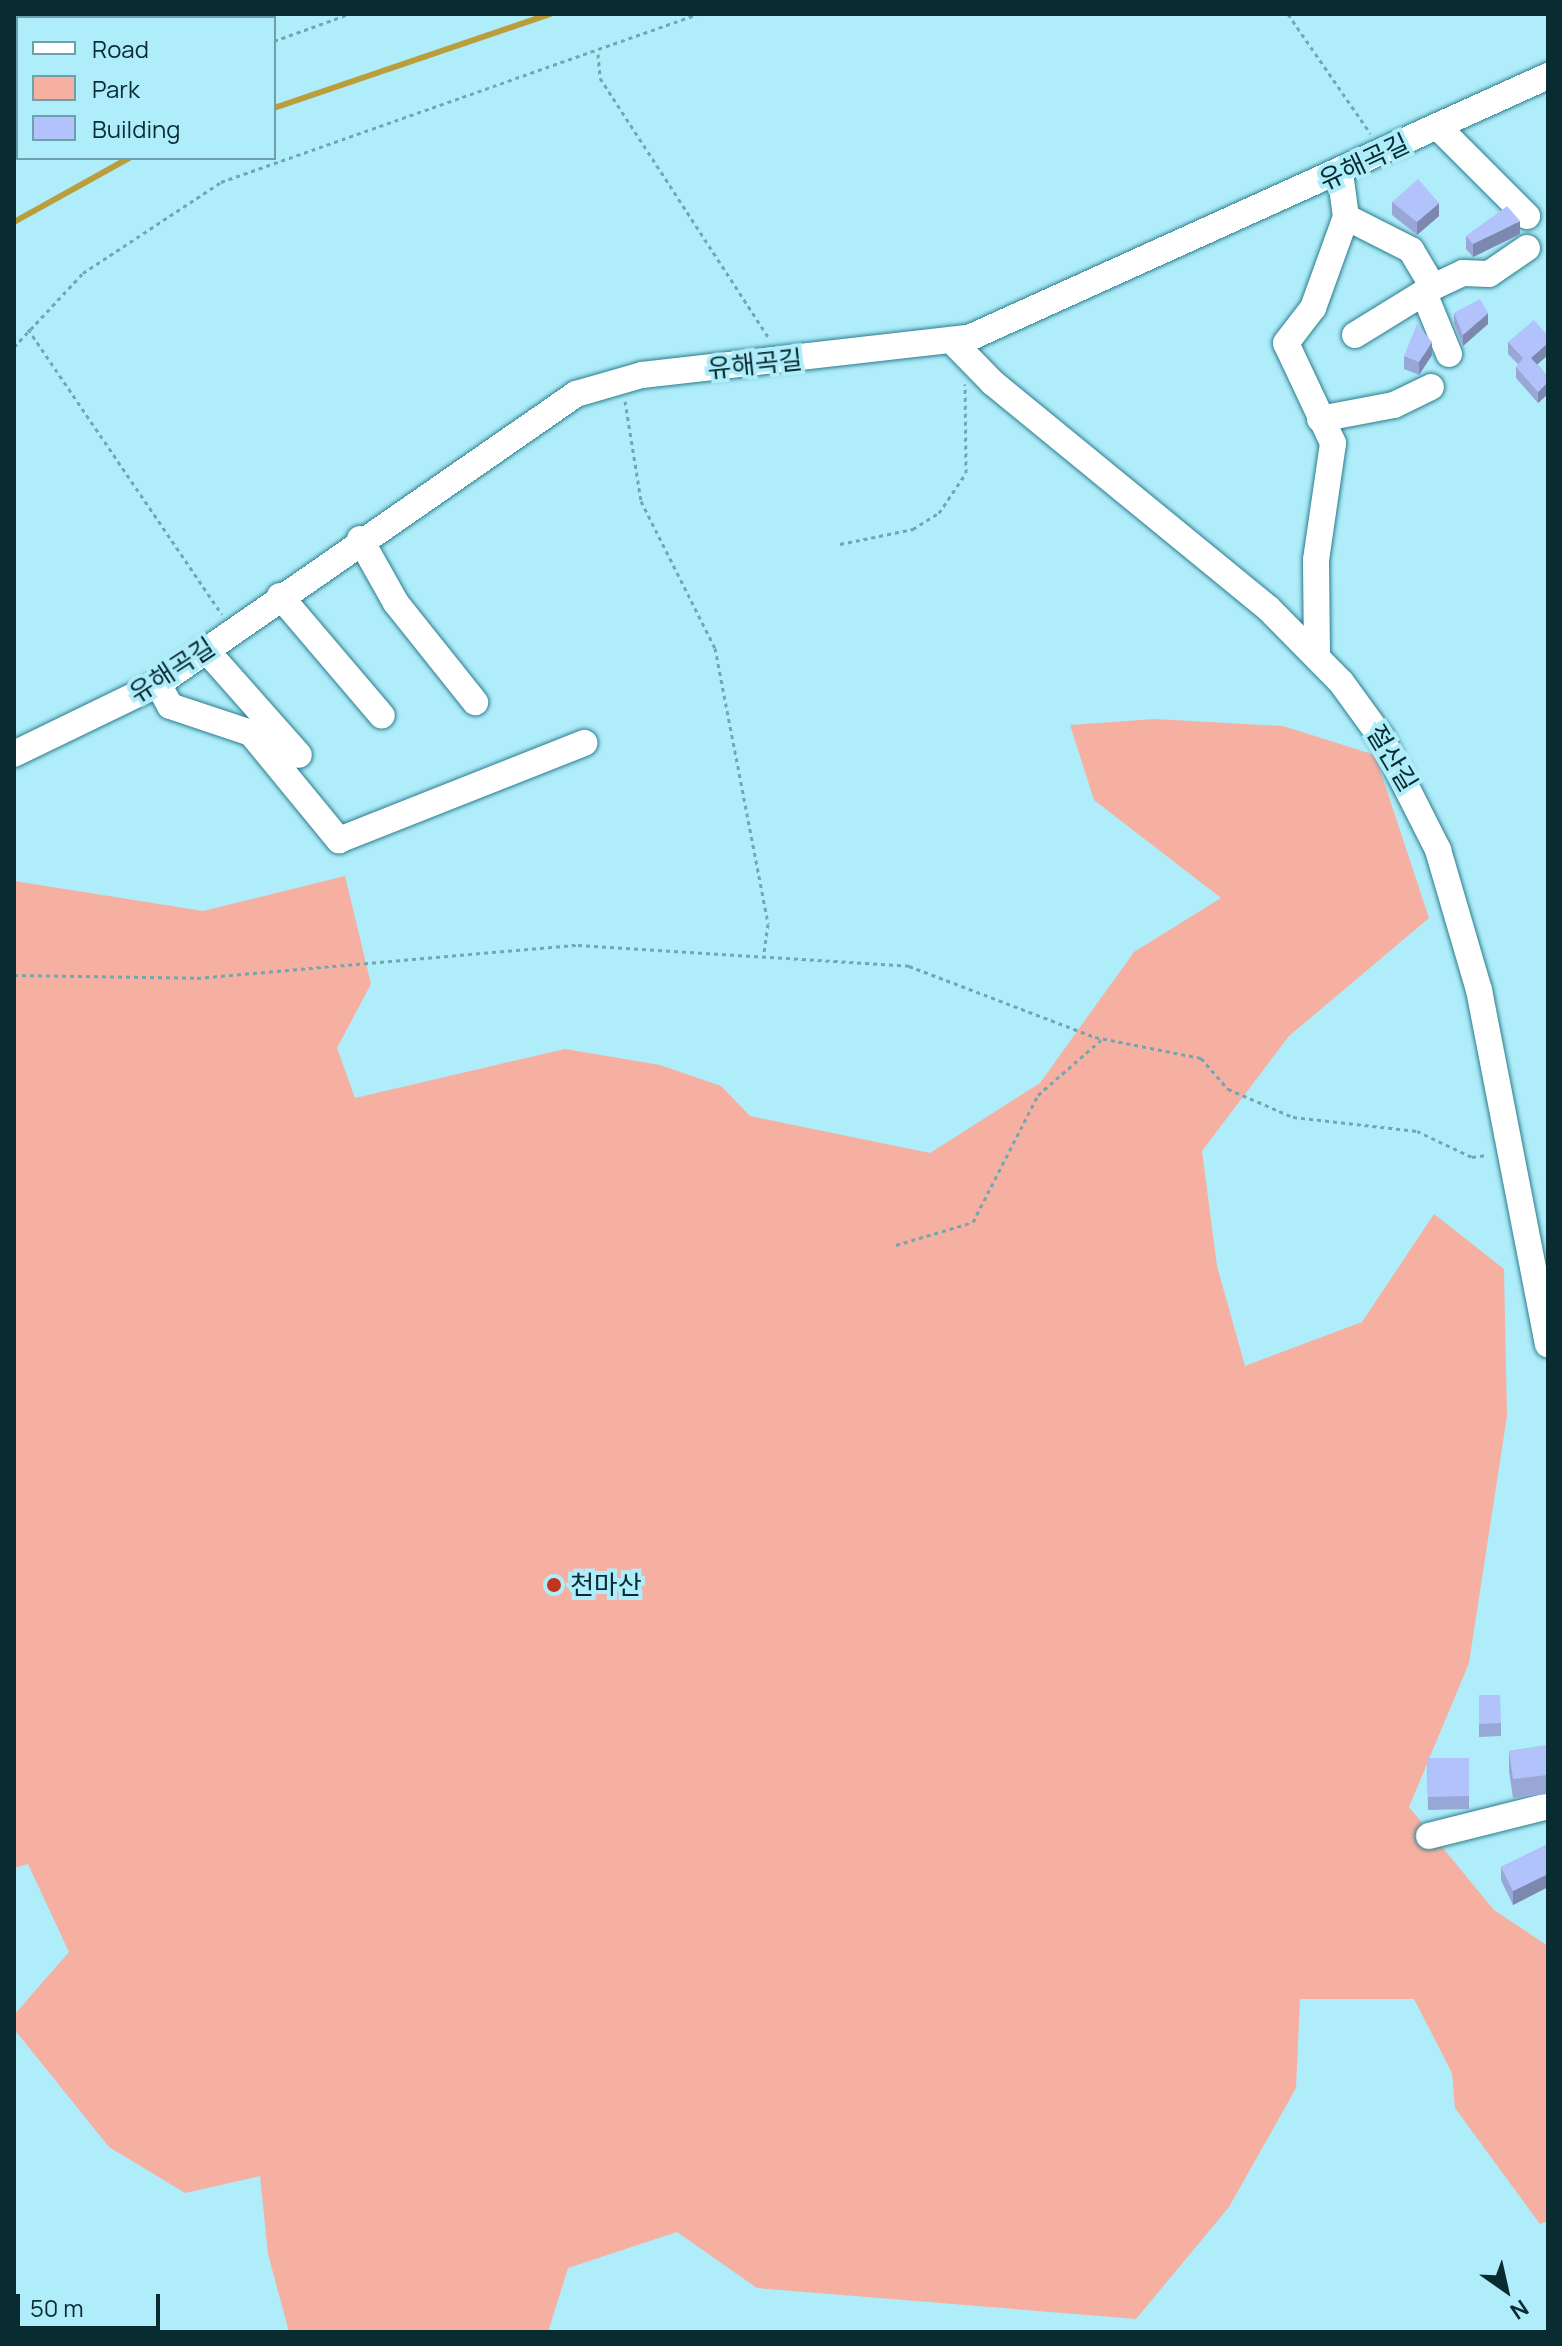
<!DOCTYPE html>
<meta charset="utf-8">
<style>
body{margin:0}
#map{position:relative;width:1562px;height:2346px;overflow:hidden;background:#afedfa;font-family:Manrope,"Noto Sans KR",sans-serif}
div>[style]{position:absolute}
.green>*{inset:0;background:#f6b0a1}
.stream>*{height:6px;margin:-3px;padding:0 3px;transform-origin:3px;border-radius:3px;background:#bb9e3c}
.path>*{height:3px;margin-top:-1.5px;transform-origin:0;background:repeating-linear-gradient(90deg,#72a6b1 0 4px,transparent 0 8px)}
.roads{filter:drop-shadow(0 0 2px #2a7d8d) drop-shadow(0 0 2px #2a7d8d)}
.minor>*{height:26px;margin:-13px;padding:0 13px;transform-origin:13px;border-radius:13px;background:#fff}
.wall>*{inset:0;background:#99a7d7}
.shaded-wall>*{inset:0;background:#7d88af}
.building>*{inset:0;background:#b2c2fa}
.dots>*{width:22px;height:22px;translate:-50% -50%;box-sizing:border-box;border:4px solid #afedfa;border-radius:50%}
span{translate:-50% -50%;white-space:nowrap;text-align:center;line-height:1.15;-webkit-text-stroke:8px #afedfa;paint-order:stroke}
.street-label{font-size:26px;color:#092c33}
.poi-label{font-size:26px;color:#092c33}
.left{translate:0 -50%;text-align:left}
.frame{position:absolute;inset:0;border:16px solid #092c33;pointer-events:none}
.legend{position:absolute;left:16px;top:16px;width:260px;height:144px;box-sizing:border-box;background:#afedfa;border:2px solid #6da0aa;margin:0;padding:10px 14px;list-style:none;font-size:24px;color:#092c33}
.legend li{display:flex;align-items:center;gap:16px;height:40px}
.legend b{width:40px;border:2px solid #6da0aa}
.north{position:absolute;left:1466px;top:2250px;width:80px;height:80px;-webkit-text-stroke:6px #afedfa;paint-order:stroke;rotate:146deg;font-size:22px;font-weight:700;line-height:32px;text-align:center;color:#092c33}
.north::after{content:'';display:block;margin:auto;width:28px;height:36px;background:#092c33;clip-path:polygon(50% 0,100% 100%,50% 72%,0 100%)}
.scale{position:absolute;left:16px;top:2294px;width:144px;height:36px;box-sizing:border-box;border:4px solid #092c33;border-top:0;padding-left:10px;font-size:24px;line-height:28px;white-space:nowrap;color:#092c33;-webkit-text-stroke:6px #afedfa;paint-order:stroke}
</style>
<div id="map">
<div class="green">
<i style="clip-path:polygon(1155px 719px,1283px 726px,1375px 755px,1429px 918px,1289px 1036px,1202px 1151px,1217px 1266px,1245px 1366px,1362px 1322px,1434px 1214px,1504px 1269px,1507px 1416px,1469px 1663px,1409px 1807px,1494px 1910px,1548px 1946px,1548px 2221px,1540px 2224px,1455px 2108px,1452px 2073px,1414px 1999px,1300px 1999px,1296px 2088px,1229px 2207px,1136px 2319px,757px 2288px,677px 2232px,568px 2268px,548px 2332px,289px 2332px,268px 2254px,260px 2176px,185px 2193px,109px 2147px,14px 2029px,14px 2015px,69px 1952px,28px 1864px,14px 1868px,14px 881px,203px 911px,345px 876px,371px 984px,337px 1048px,355px 1098px,565px 1049px,660px 1065px,721px 1086px,750px 1116px,930px 1153px,1040px 1083px,1134px 952px,1221px 898px,1094px 800px,1070px 725px)"></i>
</div>
<div class="stream">
<i style="left:274px;top:108px;width:292px;rotate:-18.8deg"></i>
<i style="left:14px;top:222px;width:132px;rotate:-29.1deg"></i>
</div>
<div class="path">
<i style="left:1288px;top:14px;width:145px;rotate:55.4deg"></i>
<i style="left:274px;top:41px;width:80px;rotate:-19.8deg"></i>
<i style="left:598px;top:54px;width:24px;rotate:85deg"></i>
<i style="left:600px;top:78px;width:309px;rotate:57deg"></i>
<i style="left:14px;top:81px;width:6px;rotate:45deg"></i>
<i style="left:14px;top:142px;width:5px;rotate:-37deg"></i>
<i style="left:28px;top:329px;width:345px;rotate:55.8deg"></i>
<i style="left:14px;top:347px;width:101px;rotate:-47deg"></i>
<i style="left:83px;top:273px;width:165px;rotate:-33.4deg"></i>
<i style="left:221px;top:182px;width:506px;rotate:-19.4deg"></i>
<i style="left:625px;top:401px;width:101px;rotate:80.9deg"></i>
<i style="left:641px;top:501px;width:165px;rotate:63.3deg"></i>
<i style="left:715px;top:648px;width:281px;rotate:79.1deg"></i>
<i style="left:768px;top:924px;width:29px;rotate:98deg"></i>
<i style="left:840px;top:544px;width:75px;rotate:-11.6deg"></i>
<i style="left:913px;top:529px;width:31px;rotate:-32deg"></i>
<i style="left:939px;top:513px;width:48px;rotate:-56deg"></i>
<i style="left:966px;top:473px;width:89px;rotate:-90.6deg"></i>
<i style="left:14px;top:975px;width:183px;rotate:0.9deg"></i>
<i style="left:197px;top:978px;width:382px;rotate:-5deg"></i>
<i style="left:578px;top:945px;width:332px;rotate:3.6deg"></i>
<i style="left:909px;top:966px;width:199px;rotate:20.9deg"></i>
<i style="left:1095px;top:1037px;width:108px;rotate:11.2deg"></i>
<i style="left:1201px;top:1058px;width:41px;rotate:48.9deg"></i>
<i style="left:1228px;top:1089px;width:71px;rotate:23.3deg"></i>
<i style="left:1293px;top:1117px;width:125px;rotate:6.4deg"></i>
<i style="left:1417px;top:1131px;width:61px;rotate:25.3deg"></i>
<i style="left:1472px;top:1157px;width:15px;rotate:-8deg"></i>
<i style="left:896px;top:1245px;width:80px;rotate:-16.6deg"></i>
<i style="left:973px;top:1222px;width:143px;rotate:-62.9deg"></i>
<i style="left:1038px;top:1095px;width:85px;rotate:-41.2deg"></i>
<i style="left:1548px;top:2332px;width:12px;rotate:-90deg"></i>
</div>
<div class="roads">
<div class="minor">
<i style="left:1438px;top:127px;width:126px;rotate:45deg"></i>
<i style="left:1340px;top:173px;width:44px;rotate:82.2deg"></i>
<i style="left:1346px;top:217px;width:73px;rotate:26.9deg"></i>
<i style="left:1411px;top:250px;width:43px;rotate:59.3deg"></i>
<i style="left:1433px;top:287px;width:33px;rotate:-25deg"></i>
<i style="left:1463px;top:273px;width:26px;rotate:2deg"></i>
<i style="left:1489px;top:274px;width:46px;rotate:-34.4deg"></i>
<i style="left:1424px;top:293px;width:66px;rotate:67.7deg"></i>
<i style="left:1355px;top:335px;width:92px;rotate:-31.6deg"></i>
<i style="left:951px;top:340px;width:60px;rotate:45.7deg"></i>
<i style="left:993px;top:383px;width:355px;rotate:39.3deg"></i>
<i style="left:1268px;top:608px;width:104px;rotate:45.4deg"></i>
<i style="left:1341px;top:682px;width:68px;rotate:54deg"></i>
<i style="left:1381px;top:737px;width:127px;rotate:63.2deg"></i>
<i style="left:1438px;top:850px;width:146px;rotate:73.7deg"></i>
<i style="left:1479px;top:990px;width:361px;rotate:79deg"></i>
<i style="left:1320px;top:419px;width:75px;rotate:-10.7deg"></i>
<i style="left:1394px;top:405px;width:41px;rotate:-25.9deg"></i>
<i style="left:360px;top:539px;width:73px;rotate:60.6deg"></i>
<i style="left:396px;top:603px;width:127px;rotate:51.4deg"></i>
<i style="left:280px;top:596px;width:157px;rotate:49.6deg"></i>
<i style="left:206px;top:650px;width:140px;rotate:48.5deg"></i>
<i style="left:1317px;top:657px;width:97px;rotate:-90.6deg"></i>
<i style="left:1316px;top:560px;width:118px;rotate:-81.7deg"></i>
<i style="left:1333px;top:443px;width:110px;rotate:-115.2deg"></i>
<i style="left:1286px;top:343px;width:44px;rotate:-52.4deg"></i>
<i style="left:1313px;top:308px;width:97px;rotate:-70.1deg"></i>
<i style="left:158px;top:684px;width:25px;rotate:61deg"></i>
<i style="left:170px;top:706px;width:85px;rotate:18.4deg"></i>
<i style="left:251px;top:733px;width:139px;rotate:50.6deg"></i>
<i style="left:339px;top:840px;width:264px;rotate:-21.6deg"></i>
<i style="left:14px;top:754px;width:160px;rotate:-25.9deg"></i>
<i style="left:158px;top:684px;width:509px;rotate:-34.75deg"></i>
<i style="left:576px;top:394px;width:69px;rotate:-16.1deg"></i>
<i style="left:642px;top:375px;width:329px;rotate:-6.5deg"></i>
<i style="left:969px;top:338px;width:636px;rotate:-24.35deg"></i>
<i style="left:1429px;top:1836px;width:123px;rotate:-14.1deg"></i>
</div>
</div>
<div class="wall">
<i style="clip-path:polygon(1392px 202px,1439px 216px,1417px 235px,1392px 215px)"></i>
<i style="clip-path:polygon(1520px 234px,1473px 257px,1466px 249px,1466px 236px)"></i>
<i style="clip-path:polygon(1454px 313px,1488px 324px,1463px 346px,1454px 324px)"></i>
<i style="clip-path:polygon(1548px 336px,1548px 355px,1537px 364px,1548px 377px,1548px 394px,1538px 403px,1516px 378px,1516px 367px,1518px 364px,1508px 354px,1508px 342px)"></i>
<i style="clip-path:polygon(1432px 355px,1419px 375px,1404px 369px,1404px 356px)"></i>
<i style="clip-path:polygon(1479px 1695px,1501px 1723px,1501px 1736px,1479px 1737px)"></i>
<i style="clip-path:polygon(1548px 1745px,1548px 1794px,1513px 1798px,1509px 1771px,1509px 1751px)"></i>
<i style="clip-path:polygon(1427px 1758px,1469px 1758px,1469px 1809px,1428px 1810px)"></i>
<i style="clip-path:polygon(1548px 1844px,1548px 1887px,1513px 1905px,1501px 1880px,1501px 1867px)"></i>
</div>
<div class="shaded-wall">
<i style="clip-path:polygon(1439px 203px,1439px 216px,1417px 235px,1417px 222px)"></i>
<i style="clip-path:polygon(1520px 221px,1520px 234px,1473px 257px,1473px 244px)"></i>
<i style="clip-path:polygon(1488px 313px,1488px 324px,1463px 346px,1463px 335px)"></i>
<i style="clip-path:polygon(1432px 342px,1432px 355px,1419px 375px,1419px 362px)"></i>
<i style="clip-path:polygon(1548px 343px,1548px 355px,1531px 370px,1531px 358px)"></i>
<i style="clip-path:polygon(1548px 382px,1548px 394px,1538px 403px,1538px 392px)"></i>
<i style="clip-path:polygon(1548px 1874px,1548px 1887px,1513px 1905px,1513px 1891px)"></i>
</div>
<div class="building">
<i style="clip-path:polygon(1418px 179px,1439px 203px,1417px 222px,1392px 202px)"></i>
<i style="clip-path:polygon(1507px 206px,1520px 221px,1473px 244px,1466px 236px)"></i>
<i style="clip-path:polygon(1480px 299px,1488px 313px,1463px 335px,1454px 313px)"></i>
<i style="clip-path:polygon(1534px 320px,1548px 336px,1548px 343px,1531px 358px,1548px 377px,1548px 382px,1538px 392px,1516px 367px,1523px 358px,1508px 342px)"></i>
<i style="clip-path:polygon(1417px 324px,1432px 342px,1419px 362px,1404px 356px)"></i>
<i style="clip-path:polygon(1479px 1695px,1500px 1695px,1501px 1723px,1479px 1724px)"></i>
<i style="clip-path:polygon(1548px 1745px,1548px 1775px,1513px 1779px,1509px 1751px)"></i>
<i style="clip-path:polygon(1427px 1758px,1469px 1758px,1469px 1796px,1428px 1797px)"></i>
<i style="clip-path:polygon(1548px 1844px,1548px 1874px,1513px 1891px,1501px 1867px)"></i>
</div>
<div class="dots">
<i style="left:554px;top:1585px;background:#c0351b"></i>
</div>
<div class="street-label">
<span style="left:1364px;top:162px;rotate:-25deg">유해곡길</span>
<span style="left:755px;top:364px;rotate:-6deg">유해곡길</span>
<span style="left:172px;top:670px;rotate:-33deg">유해곡길</span>
<span style="left:1392px;top:758px;rotate:59deg">절산길</span>
</div>
<div class="poi-label">
<span class="left" style="left:570px;top:1585px">천마산</span>
</div>
<div class="frame"></div>
<ul class="legend">
<li><b style="height:10px;background:#fff"></b>Road</li>
<li><b style="height:22px;background:#f6b0a1"></b>Park</li>
<li><b style="height:22px;background:#b2c2fa"></b>Building</li>
</ul>
<div class="north">N</div>
<div class="scale">50 m</div>
</div>
